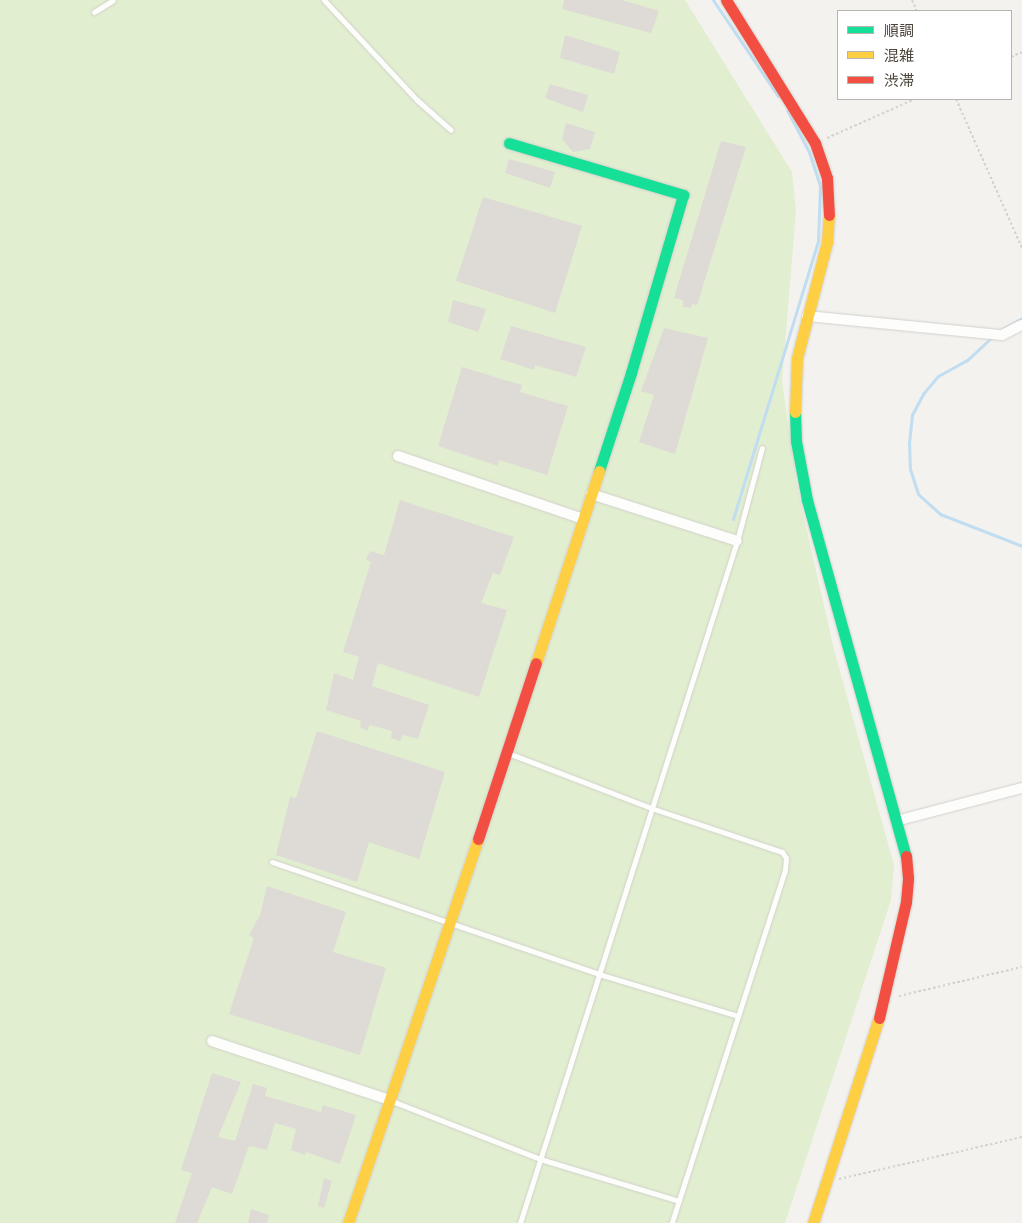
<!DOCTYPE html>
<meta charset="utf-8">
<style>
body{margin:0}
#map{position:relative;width:1022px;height:1223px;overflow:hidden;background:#f4f2ee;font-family:"PT Sans","Noto Sans JP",sans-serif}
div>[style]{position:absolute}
.green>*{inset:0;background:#e1eecf}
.stream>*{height:3px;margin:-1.5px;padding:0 1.5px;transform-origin:1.5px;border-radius:1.5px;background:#c0ddf1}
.building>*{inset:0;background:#dedbd6}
.path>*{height:2px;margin-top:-1px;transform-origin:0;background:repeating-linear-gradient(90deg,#d3d2cc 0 2.5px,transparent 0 5px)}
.roads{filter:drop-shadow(0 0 1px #d2d0cb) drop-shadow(0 0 1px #d2d0cb)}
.lane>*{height:5px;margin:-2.5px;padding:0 2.5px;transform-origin:2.5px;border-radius:2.5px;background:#fdfdfc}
.street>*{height:10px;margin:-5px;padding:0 5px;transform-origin:5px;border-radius:5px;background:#fdfdfc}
.fast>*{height:11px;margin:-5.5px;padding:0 5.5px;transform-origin:5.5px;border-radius:5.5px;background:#16e098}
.slow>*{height:11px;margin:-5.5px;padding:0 5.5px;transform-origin:5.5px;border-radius:5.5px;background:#ffcf43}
.jam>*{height:11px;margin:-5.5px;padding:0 5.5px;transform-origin:5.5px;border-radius:5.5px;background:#f24e42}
span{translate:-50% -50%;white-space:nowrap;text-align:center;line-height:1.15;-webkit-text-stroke:4px #fff;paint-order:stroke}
.legend{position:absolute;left:837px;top:10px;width:175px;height:90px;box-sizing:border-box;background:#fff;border:1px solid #b7b4b0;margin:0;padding:6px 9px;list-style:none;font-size:15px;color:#4b4439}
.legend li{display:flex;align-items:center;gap:10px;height:25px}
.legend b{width:25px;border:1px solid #b7b4b0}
</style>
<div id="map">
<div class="green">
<i style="clip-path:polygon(0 0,685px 0,792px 172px,796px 210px,782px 381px,798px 491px,834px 650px,894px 865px,891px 900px,785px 1223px,0 1223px)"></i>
</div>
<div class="stream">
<i style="left:713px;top:0;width:116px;rotate:55.9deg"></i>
<i style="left:997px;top:332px;width:29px;rotate:-29deg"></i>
<i style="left:992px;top:337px;width:34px;rotate:137deg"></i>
<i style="left:967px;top:360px;width:33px;rotate:151deg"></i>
<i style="left:938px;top:376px;width:23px;rotate:130deg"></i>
<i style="left:923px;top:394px;width:24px;rotate:118deg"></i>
<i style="left:912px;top:415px;width:27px;rotate:96deg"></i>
<i style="left:909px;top:442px;width:27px;rotate:88deg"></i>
<i style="left:910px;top:469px;width:26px;rotate:72deg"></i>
<i style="left:918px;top:494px;width:30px;rotate:42deg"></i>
<i style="left:940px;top:514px;width:88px;rotate:21.3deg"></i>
<i style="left:733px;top:519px;width:291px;rotate:-73deg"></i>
<i style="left:818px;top:241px;width:55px;rotate:-87.9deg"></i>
<i style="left:820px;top:186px;width:36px;rotate:-108deg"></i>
<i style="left:809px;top:152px;width:47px;rotate:-117.6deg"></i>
</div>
<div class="building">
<i style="clip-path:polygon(564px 0,622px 0,659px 11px,651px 33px,562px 9px)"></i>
<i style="clip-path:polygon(565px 35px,620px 52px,614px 74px,560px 58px)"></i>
<i style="clip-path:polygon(550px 84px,588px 95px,583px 112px,545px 98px)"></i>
<i style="clip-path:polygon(566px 123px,595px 132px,590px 149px,573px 152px,562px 139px)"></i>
<i style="clip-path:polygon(721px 141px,746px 147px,697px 305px,692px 304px,691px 308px,683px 307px,683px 300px,674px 298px)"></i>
<i style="clip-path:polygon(509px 159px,555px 172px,550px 188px,505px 173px)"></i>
<i style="clip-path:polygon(483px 197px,582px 226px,555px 313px,456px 281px)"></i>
<i style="clip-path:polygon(453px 300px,486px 309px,478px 332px,448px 322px)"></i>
<i style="clip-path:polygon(511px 326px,586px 347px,576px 377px,535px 365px,534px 370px,500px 359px)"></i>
<i style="clip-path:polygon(664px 328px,708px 338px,675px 454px,639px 442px,654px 395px,641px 391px)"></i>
<i style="clip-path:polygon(462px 367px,522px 385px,520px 392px,568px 406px,547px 475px,499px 460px,498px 466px,438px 446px)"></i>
<i style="clip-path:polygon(400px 500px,514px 537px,500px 575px,493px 573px,481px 603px,507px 610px,479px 697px,378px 663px,372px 686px,429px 705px,418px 739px,403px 735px,400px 741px,391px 738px,392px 731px,370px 725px,367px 731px,360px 727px,361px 721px,326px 710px,334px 673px,353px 680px,359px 657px,343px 652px,371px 562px,366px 560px,370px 551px,384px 555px)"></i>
<i style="clip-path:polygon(317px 731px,445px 772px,419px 859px,369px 842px,357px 882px,276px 855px,290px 797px,296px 798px)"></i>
<i style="clip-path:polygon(267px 886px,346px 912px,333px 952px,386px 968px,360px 1055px,229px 1014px,254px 938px,249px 935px,260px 915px)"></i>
<i style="clip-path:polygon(212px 1073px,241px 1082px,218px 1137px,235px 1141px,253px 1084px,267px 1088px,265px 1096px,321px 1112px,323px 1105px,356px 1115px,340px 1164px,306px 1152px,305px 1155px,291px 1150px,296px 1129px,275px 1123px,267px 1150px,249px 1146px,232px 1194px,212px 1187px,197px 1223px,175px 1223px,192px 1173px,181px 1170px)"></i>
<i style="clip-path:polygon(324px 1178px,332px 1181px,324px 1208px,318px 1206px)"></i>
<i style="clip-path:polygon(251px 1209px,269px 1215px,267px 1223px,248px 1223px)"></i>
</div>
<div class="path">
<i style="left:912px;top:0;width:12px;rotate:66deg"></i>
<i style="left:1011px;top:57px;width:12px;rotate:-24deg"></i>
<i style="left:956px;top:99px;width:163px;rotate:66.1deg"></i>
<i style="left:827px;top:138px;width:96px;rotate:-23.9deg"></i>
<i style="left:899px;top:996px;width:126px;rotate:-13.3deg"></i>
<i style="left:839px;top:1179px;width:188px;rotate:-12.9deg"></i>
</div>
<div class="roads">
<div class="lane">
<i style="left:324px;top:0;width:137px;rotate:47.1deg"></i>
<i style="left:417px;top:100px;width:45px;rotate:41.4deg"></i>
<i style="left:94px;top:12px;width:22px;rotate:-32deg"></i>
<i style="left:508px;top:753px;width:153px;rotate:21deg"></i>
<i style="left:651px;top:808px;width:126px;rotate:18.6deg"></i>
<i style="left:770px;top:848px;width:13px;rotate:18deg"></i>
<i style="left:782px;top:852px;width:7px;rotate:56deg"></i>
<i style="left:786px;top:858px;width:12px;rotate:95deg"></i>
<i style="left:785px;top:870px;width:371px;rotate:107.8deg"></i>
<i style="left:272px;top:862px;width:346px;rotate:18.9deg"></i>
<i style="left:599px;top:974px;width:145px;rotate:16.8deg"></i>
<i style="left:392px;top:1101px;width:159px;rotate:21.4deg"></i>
<i style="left:540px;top:1159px;width:145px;rotate:16.8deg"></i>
<i style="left:520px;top:1223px;width:716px;rotate:-72.35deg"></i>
<i style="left:737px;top:541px;width:96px;rotate:-75deg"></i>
</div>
<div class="street">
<i style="left:807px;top:316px;width:196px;rotate:5.6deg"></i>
<i style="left:1002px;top:335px;width:22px;rotate:-27deg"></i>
<i style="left:398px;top:456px;width:195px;rotate:18.8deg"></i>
<i style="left:591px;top:494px;width:153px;rotate:17.8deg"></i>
<i style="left:896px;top:821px;width:130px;rotate:-14.7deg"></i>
<i style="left:212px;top:1041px;width:187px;rotate:18.4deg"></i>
</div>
<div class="fast">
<i style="left:509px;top:143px;width:182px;rotate:16.6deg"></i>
<i style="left:683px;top:195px;width:185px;rotate:106.3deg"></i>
<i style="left:631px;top:373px;width:103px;rotate:108.1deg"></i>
<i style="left:795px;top:412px;width:29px;rotate:88deg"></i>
<i style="left:796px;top:441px;width:60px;rotate:79.4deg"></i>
<i style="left:807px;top:500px;width:370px;rotate:74.5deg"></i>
</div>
<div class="slow">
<i style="left:795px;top:412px;width:54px;rotate:-87.9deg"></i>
<i style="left:797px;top:358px;width:120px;rotate:-75.5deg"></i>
<i style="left:827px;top:242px;width:27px;rotate:-86deg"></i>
<i style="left:536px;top:663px;width:202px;rotate:-71.8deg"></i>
<i style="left:348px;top:1223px;width:405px;rotate:-71.3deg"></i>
<i style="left:813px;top:1223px;width:215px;rotate:-72.2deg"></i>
</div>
<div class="jam">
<i style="left:726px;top:0;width:168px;rotate:58.1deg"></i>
<i style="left:815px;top:143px;width:37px;rotate:71deg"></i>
<i style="left:827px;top:178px;width:37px;rotate:87deg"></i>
<i style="left:478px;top:839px;width:185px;rotate:-71.8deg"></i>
<i style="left:879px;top:1018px;width:119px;rotate:-76.9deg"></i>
<i style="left:906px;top:902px;width:24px;rotate:-85deg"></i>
<i style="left:908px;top:878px;width:22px;rotate:-95deg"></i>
</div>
</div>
<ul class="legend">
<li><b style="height:6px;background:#16e098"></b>順調</li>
<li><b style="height:6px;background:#ffcf43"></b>混雑</li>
<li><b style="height:6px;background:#f24e42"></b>渋滞</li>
</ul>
</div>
